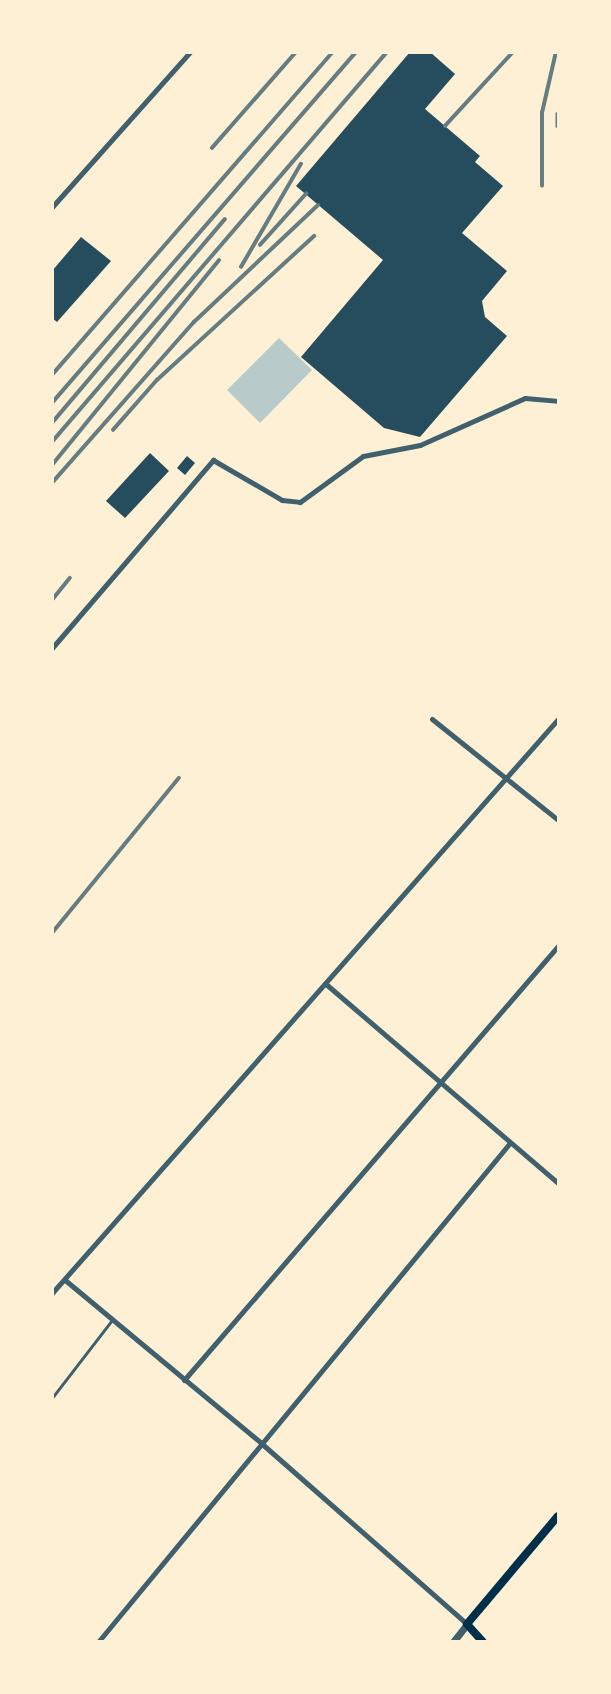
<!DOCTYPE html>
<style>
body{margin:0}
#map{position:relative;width:611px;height:1694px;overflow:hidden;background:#fdf0d5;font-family:"IBM Plex Serif",serif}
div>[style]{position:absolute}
.green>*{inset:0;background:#b9caca}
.building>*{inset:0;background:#264d5e}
.service>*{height:2.5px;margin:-1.25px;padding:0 1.25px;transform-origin:1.25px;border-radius:1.25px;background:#3f606c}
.minor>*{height:5px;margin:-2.5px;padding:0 2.5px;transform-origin:2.5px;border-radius:2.5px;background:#3f606c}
.tertiary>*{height:7px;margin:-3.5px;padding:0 3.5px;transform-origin:3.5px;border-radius:3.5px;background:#3f606c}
.secondary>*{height:8px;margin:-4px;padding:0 4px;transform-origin:4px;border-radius:4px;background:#003049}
.rail>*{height:3.5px;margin:-1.75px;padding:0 1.75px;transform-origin:1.75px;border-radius:1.75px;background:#657d81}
span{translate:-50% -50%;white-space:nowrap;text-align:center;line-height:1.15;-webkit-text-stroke:5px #fdf0d5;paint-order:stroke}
.frame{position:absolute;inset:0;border:54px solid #fdf0d5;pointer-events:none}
</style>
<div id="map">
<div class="green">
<i style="clip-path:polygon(279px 338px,312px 370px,260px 423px,227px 390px)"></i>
</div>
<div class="building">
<i style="clip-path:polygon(410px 52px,430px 52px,455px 74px,425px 109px,480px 156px,475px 162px,503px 186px,462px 233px,507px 271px,482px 301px,485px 317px,507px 336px,420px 437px,384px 428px,301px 357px,383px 260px,296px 186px)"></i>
<i style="clip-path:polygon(81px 237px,111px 261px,57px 322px,52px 318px,52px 271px)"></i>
<i style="clip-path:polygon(150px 453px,169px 471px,125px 518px,106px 501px)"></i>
<i style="clip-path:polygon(187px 456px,195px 463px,185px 475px,177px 468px)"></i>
</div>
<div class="service">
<i style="left:52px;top:1398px;width:98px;rotate:-52.4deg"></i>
</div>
<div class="minor">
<i style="left:52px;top:207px;width:208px;rotate:-48.3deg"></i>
<i style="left:52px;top:648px;width:248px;rotate:-49.4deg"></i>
<i style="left:213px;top:460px;width:80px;rotate:30.1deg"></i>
<i style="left:282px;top:500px;width:18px;rotate:6deg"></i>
<i style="left:300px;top:502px;width:78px;rotate:-36.1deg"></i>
<i style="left:363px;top:456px;width:58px;rotate:-10.9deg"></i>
<i style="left:420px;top:445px;width:115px;rotate:-24.1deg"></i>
<i style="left:525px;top:398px;width:33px;rotate:5deg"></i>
<i style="left:432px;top:719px;width:161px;rotate:38.7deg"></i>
<i style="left:327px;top:985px;width:304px;rotate:40.6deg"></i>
<i style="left:65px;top:1280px;width:255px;rotate:39.7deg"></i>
<i style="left:261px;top:1443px;width:274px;rotate:41.3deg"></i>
<i style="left:52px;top:1293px;width:765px;rotate:-48.6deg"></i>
<i style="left:184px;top:1380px;width:573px;rotate:-49.25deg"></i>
<i style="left:98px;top:1642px;width:646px;rotate:-50.47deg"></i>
</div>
<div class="tertiary">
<i style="left:453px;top:1642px;width:23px;rotate:-52deg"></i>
</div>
<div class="secondary">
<i style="left:483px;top:1642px;width:24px;rotate:-132deg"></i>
<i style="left:467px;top:1624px;width:141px;rotate:-49.9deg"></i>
</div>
<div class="rail">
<i style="left:558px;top:114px;width:12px;rotate:90deg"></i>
<i style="left:445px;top:126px;width:100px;rotate:-47.4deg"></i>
<i style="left:212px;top:148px;width:128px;rotate:-48.8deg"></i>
<i style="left:542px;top:186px;width:73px;rotate:-90deg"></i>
<i style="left:542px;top:113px;width:63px;rotate:-77.1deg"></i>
<i style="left:260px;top:245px;width:69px;rotate:-48deg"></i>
<i style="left:241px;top:267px;width:119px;rotate:-59.8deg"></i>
<i style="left:52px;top:375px;width:428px;rotate:-49deg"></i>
<i style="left:52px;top:403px;width:464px;rotate:-49.1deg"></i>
<i style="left:52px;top:423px;width:267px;rotate:-49.7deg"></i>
<i style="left:113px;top:430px;width:67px;rotate:-48.7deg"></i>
<i style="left:157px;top:380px;width:213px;rotate:-42.5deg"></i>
<i style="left:52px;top:442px;width:514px;rotate:-49.34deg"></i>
<i style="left:52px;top:465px;width:264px;rotate:-50.8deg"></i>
<i style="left:52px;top:483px;width:215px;rotate:-48.6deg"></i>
<i style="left:194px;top:322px;width:170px;rotate:-43.3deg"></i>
<i style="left:52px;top:600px;width:28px;rotate:-51deg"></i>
<i style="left:52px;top:933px;width:200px;rotate:-50.7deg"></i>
</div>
<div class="frame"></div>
</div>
